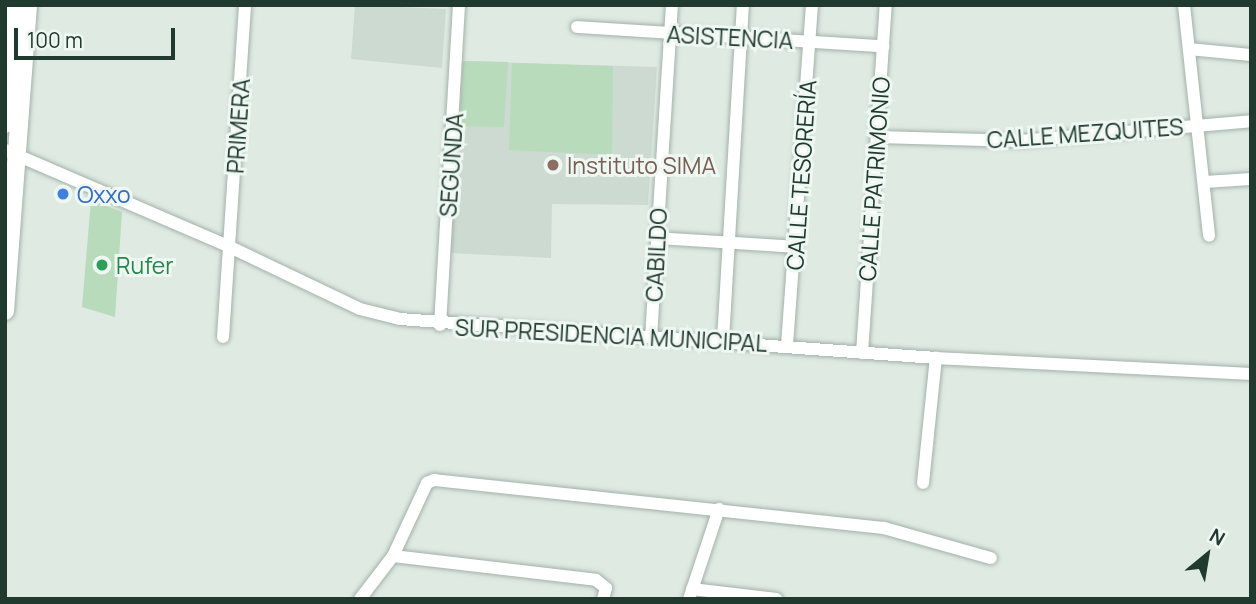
<!DOCTYPE html>
<meta charset="utf-8">
<style>
body{margin:0}
#map{position:relative;width:1256px;height:604px;overflow:hidden;background:#dfeae3;font-family:Manrope,sans-serif}
div>[style]{position:absolute}
.built>*{inset:0;background:#cddad2}
.green>*{inset:0;background:#b8dbbc}
.roads{filter:drop-shadow(0 0 2px #a2b2a9) drop-shadow(0 0 2px #a2b2a9)}
.street>*{height:12px;margin:-6px;padding:0 6px;transform-origin:6px;border-radius:6px;background:#fff}
.secondary>*{height:18px;margin:-9px;padding:0 9px;transform-origin:9px;border-radius:9px;background:#fff}
.dots>*{width:19px;height:19px;translate:-50% -50%;box-sizing:border-box;border:4px solid #eff7f2;border-radius:50%}
span{translate:-50% -50%;white-space:nowrap;text-align:center;line-height:1.15;-webkit-text-stroke:6px #eff7f2;paint-order:stroke}
.street-label{font-size:23px;color:#203a2f}
.education-label{font-size:23px;color:#785e54}
.left{translate:0 -50%;text-align:left}
.shop-label{font-size:23px;color:#366cbe}
.leisure-label{font-size:23px;color:#27864d}
.frame{position:absolute;inset:0;border:7px solid #203a2f;pointer-events:none}
.north{position:absolute;left:1172px;top:520px;width:70px;height:70px;-webkit-text-stroke:5px #eff7f2;paint-order:stroke;rotate:30deg;font-size:19px;font-weight:700;line-height:28px;text-align:center;color:#203a2f}
.north::after{content:'';display:block;margin:auto;width:24px;height:32px;background:#203a2f;clip-path:polygon(50% 0,100% 100%,50% 72%,0 100%)}
.scale{position:absolute;left:14px;top:28px;width:161px;height:32px;box-sizing:border-box;border:4px solid #203a2f;border-top:0;padding-left:9px;font-size:21px;line-height:24px;white-space:nowrap;color:#203a2f;-webkit-text-stroke:5px #eff7f2;paint-order:stroke}
</style>
<div id="map">
<div class="built">
<i style="clip-path:polygon(355px 5px,446px 9px,442px 68px,351px 59px)"></i>
<i style="clip-path:polygon(463px 61px,657px 67px,648px 205px,552px 204px,551px 258px,450px 253px)"></i>
</div>
<div class="green">
<i style="clip-path:polygon(463px 61px,508px 62px,504px 127px,459px 126px)"></i>
<i style="clip-path:polygon(512px 63px,613px 66px,612px 155px,509px 150px)"></i>
<i style="clip-path:polygon(91px 200px,122px 212px,115px 317px,82px 307px)"></i>
</div>
<div class="roads">
<div class="street">
<i style="left:1184px;top:5px;width:232px;rotate:83.8deg"></i>
<i style="left:577px;top:27px;width:307px;rotate:3.6deg"></i>
<i style="left:1189px;top:49px;width:62px;rotate:5.5deg"></i>
<i style="left:878px;top:137px;width:142px;rotate:1.6deg"></i>
<i style="left:1020px;top:141px;width:232px;rotate:-4.9deg"></i>
<i style="left:5px;top:150px;width:245px;rotate:23.3deg"></i>
<i style="left:230px;top:247px;width:144px;rotate:25.5deg"></i>
<i style="left:360px;top:309px;width:41px;rotate:14deg"></i>
<i style="left:400px;top:319px;width:537px;rotate:4.16deg"></i>
<i style="left:936px;top:358px;width:315px;rotate:2.9deg"></i>
<i style="left:1205px;top:182px;width:46px;rotate:-3.7deg"></i>
<i style="left:657px;top:238px;width:139px;rotate:3.7deg"></i>
<i style="left:440px;top:325px;width:321px;rotate:-86.6deg"></i>
<i style="left:223px;top:337px;width:333px;rotate:-86.2deg"></i>
<i style="left:651px;top:338px;width:334px;rotate:-86.4deg"></i>
<i style="left:723px;top:340px;width:336px;rotate:-86.6deg"></i>
<i style="left:787px;top:345px;width:341px;rotate:-85.8deg"></i>
<i style="left:862px;top:353px;width:349px;rotate:-86.1deg"></i>
<i style="left:923px;top:483px;width:126px;rotate:-84.1deg"></i>
<i style="left:393px;top:556px;width:204px;rotate:6.7deg"></i>
<i style="left:596px;top:580px;width:13px;rotate:39deg"></i>
<i style="left:606px;top:588px;width:11px;rotate:105deg"></i>
<i style="left:692px;top:589px;width:85px;rotate:6.8deg"></i>
<i style="left:360px;top:599px;width:54px;rotate:-52.5deg"></i>
<i style="left:393px;top:556px;width:81px;rotate:-65deg"></i>
<i style="left:427px;top:483px;width:8px;rotate:-23deg"></i>
<i style="left:434px;top:480px;width:453px;rotate:6.1deg"></i>
<i style="left:884px;top:528px;width:111px;rotate:15.7deg"></i>
<i style="left:689px;top:599px;width:95px;rotate:-71.6deg"></i>
</div>
<div class="secondary">
<i style="left:5px;top:124px;width:119px;rotate:-85.2deg"></i>
<i style="left:5px;top:311px;width:307px;rotate:-85.7deg"></i>
</div>
</div>
<div class="dots">
<i style="left:553px;top:165px;background:#8d6e63"></i>
<i style="left:63px;top:194px;background:#3f7fe0"></i>
<i style="left:102px;top:265px;background:#2e9e5b"></i>
</div>
<div class="street-label">
<span style="left:730px;top:37px;rotate:3deg">ASISTENCIA</span>
<span style="left:238px;top:126px;rotate:-86deg">PRIMERA</span>
<span style="left:1085px;top:133px;rotate:-4deg">CALLE MEZQUITES</span>
<span style="left:451px;top:165px;rotate:-86deg">SEGUNDA</span>
<span style="left:801px;top:175px;rotate:-86deg">CALLE TESORERÍA</span>
<span style="left:874px;top:179px;rotate:-86deg">CALLE PATRIMONIO</span>
<span style="left:656px;top:255px;rotate:-87deg">CABILDO</span>
<span style="left:611px;top:335px;rotate:3deg">SUR PRESIDENCIA MUNICIPAL</span>
</div>
<div class="education-label">
<span class="left" style="left:567px;top:165px">Instituto SIMA</span>
</div>
<div class="shop-label">
<span class="left" style="left:77px;top:194px">Oxxo</span>
</div>
<div class="leisure-label">
<span class="left" style="left:116px;top:265px">Rufer</span>
</div>
<div class="frame"></div>
<div class="north">N</div>
<div class="scale">100 m</div>
</div>
